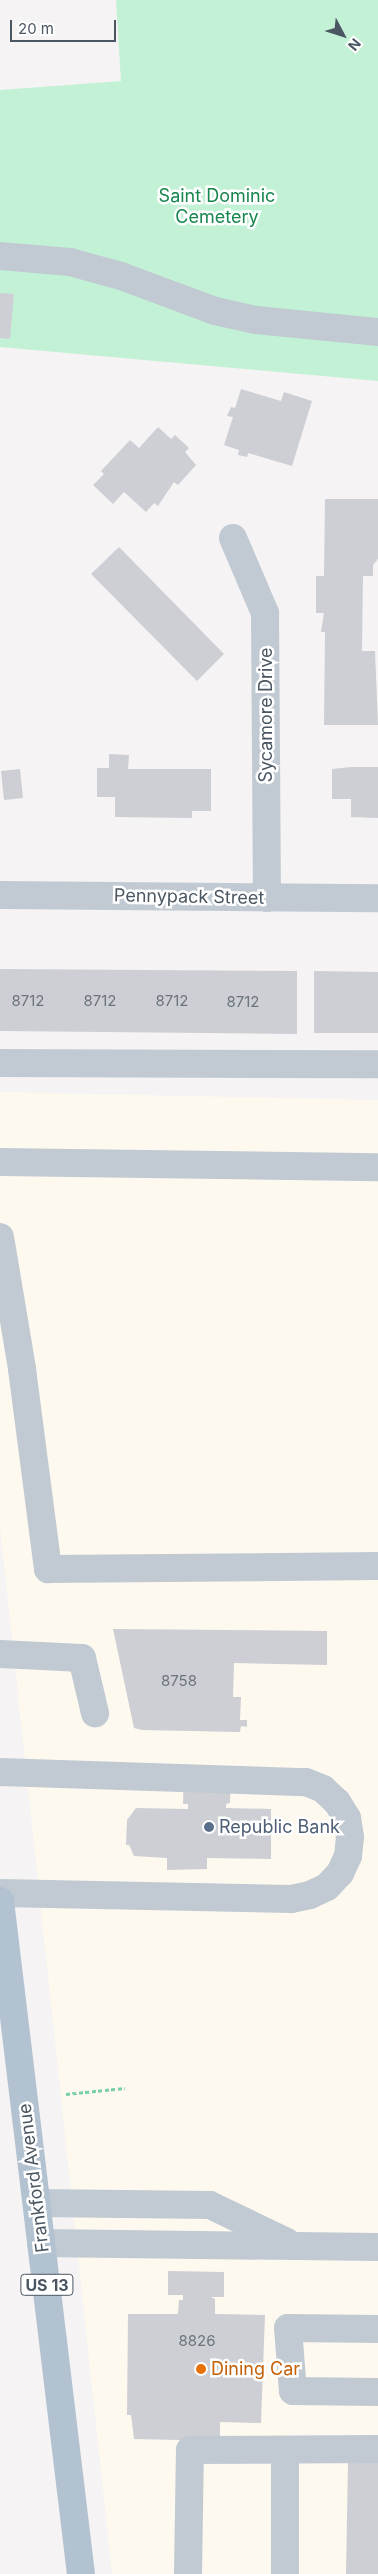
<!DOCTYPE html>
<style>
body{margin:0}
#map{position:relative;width:378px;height:2574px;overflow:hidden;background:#f5f3f3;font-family:Inter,sans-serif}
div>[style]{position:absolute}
.commercial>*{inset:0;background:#fdf9ef}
.green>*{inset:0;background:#c3f1d5}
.building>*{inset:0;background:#cdcfd5}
.path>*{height:3px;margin-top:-1.5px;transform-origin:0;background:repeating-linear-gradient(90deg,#7ad0a6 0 4px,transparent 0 6.5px)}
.minor>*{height:28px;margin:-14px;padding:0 14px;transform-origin:14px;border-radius:14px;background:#c1cad2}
.major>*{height:28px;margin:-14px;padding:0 14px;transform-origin:14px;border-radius:14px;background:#b3c2d1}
.dots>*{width:14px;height:14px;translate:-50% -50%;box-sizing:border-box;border:2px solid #fff;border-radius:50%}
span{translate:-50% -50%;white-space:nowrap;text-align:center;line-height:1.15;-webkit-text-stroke:5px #fff;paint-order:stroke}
.number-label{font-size:15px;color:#6b747e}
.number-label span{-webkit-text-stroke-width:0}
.shield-label span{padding:1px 4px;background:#fff;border:1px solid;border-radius:4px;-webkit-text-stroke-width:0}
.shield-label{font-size:16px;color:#4a5661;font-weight:700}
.park-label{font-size:18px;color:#17864f}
.street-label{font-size:18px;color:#4a5661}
.service-label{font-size:18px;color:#4e5e75}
.left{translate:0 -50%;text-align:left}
.food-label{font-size:18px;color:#c56008}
.north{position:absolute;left:318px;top:10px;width:50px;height:50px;-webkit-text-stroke:4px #fff;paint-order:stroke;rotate:130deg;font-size:14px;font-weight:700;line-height:20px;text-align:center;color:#4a5661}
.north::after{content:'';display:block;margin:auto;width:18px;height:22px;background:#4a5661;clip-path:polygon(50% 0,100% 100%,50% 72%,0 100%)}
.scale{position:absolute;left:10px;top:20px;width:106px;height:22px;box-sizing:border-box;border:2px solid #4a5661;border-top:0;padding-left:6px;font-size:15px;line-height:18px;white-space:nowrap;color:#4a5661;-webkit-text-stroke:4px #fff;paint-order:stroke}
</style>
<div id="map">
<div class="commercial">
<i style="clip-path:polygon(0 1092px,378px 1100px,378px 2574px,112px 2574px,0 1527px)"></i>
</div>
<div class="green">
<i style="clip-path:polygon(116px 0,378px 0,378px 381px,0 347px,0 90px,121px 81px)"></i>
</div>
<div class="building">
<i style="clip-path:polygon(0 293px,14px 294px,10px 339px,0 338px)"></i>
<i style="clip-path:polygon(241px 389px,281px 401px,284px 392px,312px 401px,292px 466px,248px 453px,247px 457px,238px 455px,239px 450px,224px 445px,233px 417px,227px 416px,231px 407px,235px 408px)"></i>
<i style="clip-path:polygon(158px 427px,171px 439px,175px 435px,189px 448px,185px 452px,196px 465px,178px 485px,174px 482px,158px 506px,154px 503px,146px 512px,124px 492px,113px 504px,93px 485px,104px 474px,101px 471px,130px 440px,139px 448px)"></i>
<i style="clip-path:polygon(325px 499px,378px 499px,378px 559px,373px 565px,373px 576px,363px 576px,362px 651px,375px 651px,378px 725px,324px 725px,325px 632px,321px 632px,324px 613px,316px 613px,316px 576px,324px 576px)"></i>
<i style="clip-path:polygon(119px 547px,224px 654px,197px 681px,91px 574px)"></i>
<i style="clip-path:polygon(109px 754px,129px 755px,128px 769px,211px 769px,211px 811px,192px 811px,192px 818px,115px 817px,115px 797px,97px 797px,97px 768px,109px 768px)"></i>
<i style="clip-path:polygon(351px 767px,378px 767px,378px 818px,351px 817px,351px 799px,332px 799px,332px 769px)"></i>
<i style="clip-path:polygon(20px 769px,23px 798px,4px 800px,1px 771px)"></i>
<i style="clip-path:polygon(0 969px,297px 971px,297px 1034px,0 1031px)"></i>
<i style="clip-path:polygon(314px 971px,378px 972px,378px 1033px,314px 1033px)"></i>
<i style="clip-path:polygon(113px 1629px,327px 1631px,327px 1665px,234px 1663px,233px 1697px,241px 1697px,240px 1720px,247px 1720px,247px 1727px,241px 1726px,240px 1732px,142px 1730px,134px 1728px)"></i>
<i style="clip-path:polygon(184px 1769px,231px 1770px,230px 1803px,226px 1804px,226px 1808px,271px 1809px,271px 1859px,207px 1858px,207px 1869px,167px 1870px,167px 1858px,134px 1856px,129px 1845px,126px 1845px,127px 1820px,136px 1808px,188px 1809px,188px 1804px,183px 1804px)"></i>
<i style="clip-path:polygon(168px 2271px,224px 2272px,224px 2297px,211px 2297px,215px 2299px,215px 2314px,265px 2315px,261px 2423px,220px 2422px,220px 2441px,134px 2439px,131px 2415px,127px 2415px,128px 2314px,178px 2314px,179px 2300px,183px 2300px,183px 2295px,168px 2295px)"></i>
<i style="clip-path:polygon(348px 2461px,378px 2461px,378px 2574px,346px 2574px)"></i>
</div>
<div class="path">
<i style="left:66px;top:2094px;width:59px;rotate:-5.8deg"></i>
</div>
<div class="minor">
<i style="left:0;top:256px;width:70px;rotate:4.9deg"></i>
<i style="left:70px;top:262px;width:53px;rotate:15.4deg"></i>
<i style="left:121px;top:276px;width:100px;rotate:20.4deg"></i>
<i style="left:215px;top:311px;width:42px;rotate:12.4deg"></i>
<i style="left:256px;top:320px;width:123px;rotate:5.6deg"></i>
<i style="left:233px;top:538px;width:82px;rotate:66.9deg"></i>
<i style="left:265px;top:613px;width:285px;rotate:89.6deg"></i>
<i style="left:0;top:895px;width:378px;rotate:0.5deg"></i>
<i style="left:0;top:1063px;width:378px;rotate:0.2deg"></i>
<i style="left:0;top:1162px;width:378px;rotate:0.8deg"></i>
<i style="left:0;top:1237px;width:134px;rotate:80.5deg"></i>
<i style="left:22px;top:1369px;width:202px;rotate:82.6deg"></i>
<i style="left:48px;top:1569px;width:330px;rotate:-0.5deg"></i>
<i style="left:0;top:1654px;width:82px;rotate:2.8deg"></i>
<i style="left:82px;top:1658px;width:57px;rotate:76.7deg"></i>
<i style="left:0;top:1772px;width:306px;rotate:1.9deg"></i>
<i style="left:306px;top:1782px;width:18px;rotate:22deg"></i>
<i style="left:323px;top:1789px;width:19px;rotate:43deg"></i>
<i style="left:337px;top:1802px;width:19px;rotate:58deg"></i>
<i style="left:347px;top:1818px;width:19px;rotate:81deg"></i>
<i style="left:350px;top:1837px;width:19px;rotate:96deg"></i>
<i style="left:348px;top:1856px;width:19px;rotate:115deg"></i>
<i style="left:340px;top:1873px;width:19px;rotate:133deg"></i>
<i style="left:327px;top:1887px;width:19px;rotate:155deg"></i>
<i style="left:310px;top:1895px;width:19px;rotate:168deg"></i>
<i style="left:291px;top:1899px;width:291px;rotate:-178.8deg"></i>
<i style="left:37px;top:2203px;width:173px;rotate:0.7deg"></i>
<i style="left:210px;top:2205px;width:85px;rotate:25.7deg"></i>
<i style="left:41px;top:2243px;width:337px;rotate:0.7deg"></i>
<i style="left:378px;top:2329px;width:90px;rotate:-179.4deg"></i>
<i style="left:288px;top:2328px;width:63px;rotate:85.5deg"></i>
<i style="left:293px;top:2391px;width:85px;rotate:0.7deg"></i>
<i style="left:188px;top:2574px;width:124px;rotate:-89.1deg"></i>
<i style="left:190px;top:2450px;width:188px;rotate:-0.3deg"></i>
<i style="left:285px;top:2574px;width:124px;rotate:-90deg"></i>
</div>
<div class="major">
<i style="left:0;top:1901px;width:678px;rotate:83.14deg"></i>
</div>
<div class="dots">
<i style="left:209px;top:1827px;background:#5c6f8a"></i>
<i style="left:201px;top:2369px;background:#e8710a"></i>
</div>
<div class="number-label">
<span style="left:28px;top:1001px">8712</span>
<span style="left:100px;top:1001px">8712</span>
<span style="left:172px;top:1001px">8712</span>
<span style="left:243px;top:1002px">8712</span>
<span style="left:179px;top:1681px">8758</span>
<span style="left:197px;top:2341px">8826</span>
</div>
<div class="shield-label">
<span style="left:47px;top:2285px">US 13</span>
</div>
<div class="park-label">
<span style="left:217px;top:207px">Saint Dominic<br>Cemetery</span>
</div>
<div class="street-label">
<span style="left:266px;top:715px;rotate:-90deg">Sycamore Drive</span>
<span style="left:189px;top:897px;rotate:1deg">Pennypack Street</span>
<span style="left:34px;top:2178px;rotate:-97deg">Frankford Avenue</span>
</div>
<div class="service-label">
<span class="left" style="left:219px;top:1827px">Republic Bank</span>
</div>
<div class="food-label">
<span class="left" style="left:211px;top:2369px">Dining Car</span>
</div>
<div class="north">N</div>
<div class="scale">20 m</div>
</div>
